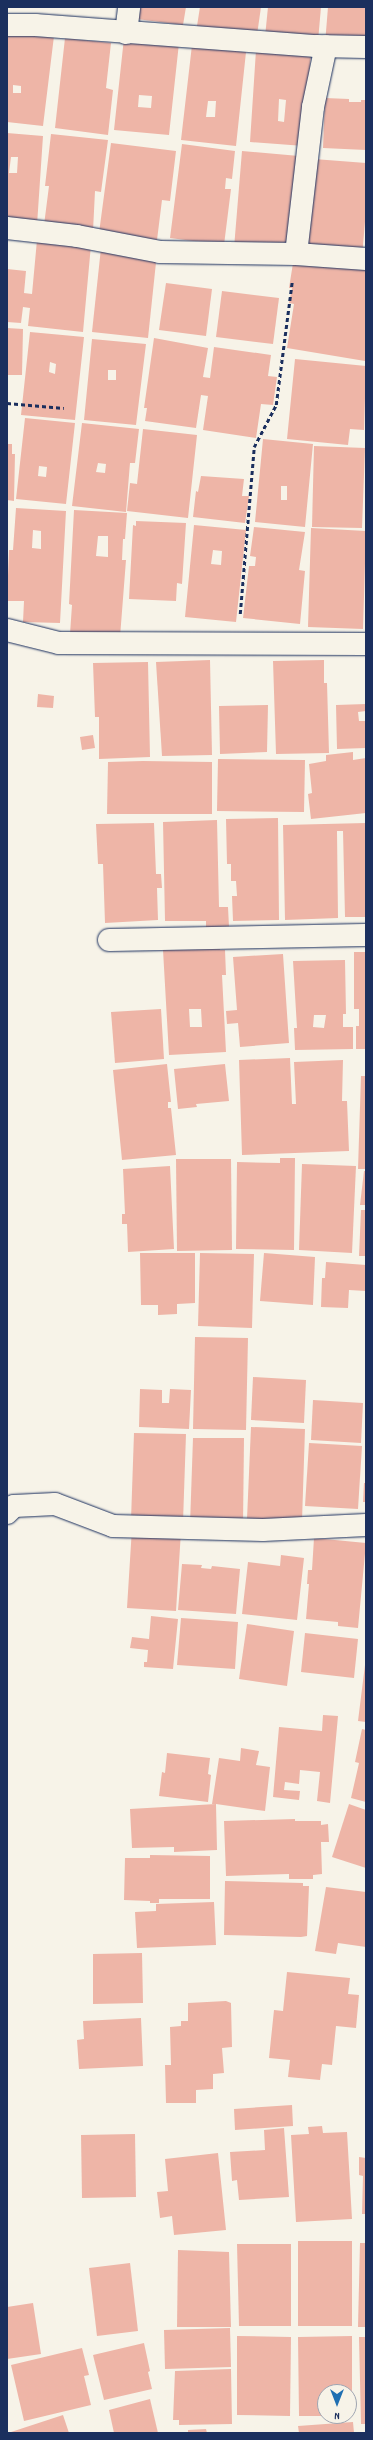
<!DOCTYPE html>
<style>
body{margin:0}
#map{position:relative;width:373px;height:2440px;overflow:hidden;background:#f7f3e8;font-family:Dekko,sans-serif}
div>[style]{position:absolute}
.building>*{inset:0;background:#eeb5a7}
.path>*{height:2.5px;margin-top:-1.25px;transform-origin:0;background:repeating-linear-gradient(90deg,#1b2f5e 0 4px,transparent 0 7px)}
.roads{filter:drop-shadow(0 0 1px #1b2f5e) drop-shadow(0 0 1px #1b2f5e)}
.minor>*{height:22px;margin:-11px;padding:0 11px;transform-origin:11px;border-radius:11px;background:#f7f3e8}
span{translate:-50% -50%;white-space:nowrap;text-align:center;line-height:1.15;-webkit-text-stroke:3px #f7f3e8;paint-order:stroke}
.frame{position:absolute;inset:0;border:8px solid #1b2f5e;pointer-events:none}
.north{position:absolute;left:317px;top:2384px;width:40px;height:40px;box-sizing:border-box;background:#f7f3e8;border:1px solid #9fa5b1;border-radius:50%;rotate:180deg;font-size:11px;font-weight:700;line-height:16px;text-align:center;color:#1b2f5e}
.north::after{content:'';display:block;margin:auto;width:14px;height:18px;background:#1f6fb2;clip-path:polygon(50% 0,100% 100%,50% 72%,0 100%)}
</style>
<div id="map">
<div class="building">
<i style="clip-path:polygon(130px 7px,186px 7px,183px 25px,129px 18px)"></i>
<i style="clip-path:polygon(200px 7px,261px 7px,257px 35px,197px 26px)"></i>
<i style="clip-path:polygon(268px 7px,321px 7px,318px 41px,265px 37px)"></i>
<i style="clip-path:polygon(328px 7px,366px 7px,366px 47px,325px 44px)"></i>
<i style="clip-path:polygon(evenodd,7px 31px,54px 36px,43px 126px,7px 122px,7px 31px,13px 85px,21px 86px,21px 93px,13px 93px,13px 85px)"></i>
<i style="clip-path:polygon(65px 38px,111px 43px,106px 88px,113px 90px,108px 135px,55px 128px)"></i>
<i style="clip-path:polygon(evenodd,124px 38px,179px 43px,169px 135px,114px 130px,124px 38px,139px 95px,152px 96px,151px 108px,138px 107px,139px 95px)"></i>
<i style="clip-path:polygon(evenodd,192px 45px,246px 52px,236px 146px,181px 140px,192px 45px,208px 101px,216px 101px,215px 117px,206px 117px,208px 101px)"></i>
<i style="clip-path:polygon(evenodd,256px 50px,311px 53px,304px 146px,250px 142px,256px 50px,279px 99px,286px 100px,284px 122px,278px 121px,279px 99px)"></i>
<i style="clip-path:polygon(325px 98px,349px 99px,349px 102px,361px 102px,361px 100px,366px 100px,366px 150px,323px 148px)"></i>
<i style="clip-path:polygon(evenodd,7px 133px,43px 136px,37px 225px,7px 222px,7px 133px,11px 157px,18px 157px,17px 173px,9px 173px,11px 157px)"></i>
<i style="clip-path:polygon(51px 134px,108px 140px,101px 192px,95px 191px,93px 231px,44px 225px,49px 186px,45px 186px)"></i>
<i style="clip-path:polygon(111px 143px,176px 151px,170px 201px,162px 200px,157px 240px,99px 233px)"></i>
<i style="clip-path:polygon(182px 144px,235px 151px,232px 179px,226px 178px,225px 189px,231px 189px,224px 245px,170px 238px)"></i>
<i style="clip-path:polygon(242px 151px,299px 156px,291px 253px,234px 248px)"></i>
<i style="clip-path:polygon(314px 159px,366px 163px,366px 210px,362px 257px,307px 252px)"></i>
<i style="clip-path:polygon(37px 240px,91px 245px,83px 332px,28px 326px,30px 308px,23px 307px,21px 323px,7px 322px,7px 269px,26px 271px,24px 293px,32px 294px)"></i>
<i style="clip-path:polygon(101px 248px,157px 253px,148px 338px,92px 332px)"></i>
<i style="clip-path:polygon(294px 257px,366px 269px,365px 361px,287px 348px,294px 304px,289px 303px,292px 288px,289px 288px)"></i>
<i style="clip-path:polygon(166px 283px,212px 289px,206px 336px,159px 330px)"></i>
<i style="clip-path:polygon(222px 291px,279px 298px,273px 344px,216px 337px)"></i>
<i style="clip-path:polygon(7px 328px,23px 329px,22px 375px,7px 375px)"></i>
<i style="clip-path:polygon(evenodd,30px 332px,84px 337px,75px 420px,21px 415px,30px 332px,50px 362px,56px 364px,55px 374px,49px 372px,50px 362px)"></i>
<i style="clip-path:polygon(154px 338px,208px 348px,203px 377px,210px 378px,214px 347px,271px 355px,268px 376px,277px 377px,273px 405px,261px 404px,256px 438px,203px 430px,208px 396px,201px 395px,196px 428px,145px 421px,147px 408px,144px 408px)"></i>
<i style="clip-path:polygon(evenodd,92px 339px,146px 344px,136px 425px,84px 420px,92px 339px,108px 370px,116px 370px,116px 380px,108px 380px,108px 370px)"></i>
<i style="clip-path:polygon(295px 359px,366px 366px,364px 430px,350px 429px,348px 445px,287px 439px)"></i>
<i style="clip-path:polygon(evenodd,25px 418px,75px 423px,66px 504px,16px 499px,25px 418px,39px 466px,47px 467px,46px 477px,38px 476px,39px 466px)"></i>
<i style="clip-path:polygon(evenodd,82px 423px,139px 429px,135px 463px,130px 463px,126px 512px,72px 506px,82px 423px,98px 463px,106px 464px,105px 473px,96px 472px,98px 463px)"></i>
<i style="clip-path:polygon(143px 429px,197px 435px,188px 518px,127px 511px,130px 483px,137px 484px)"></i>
<i style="clip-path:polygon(evenodd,263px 439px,313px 444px,305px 527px,255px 522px,263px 439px,281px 486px,287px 486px,287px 500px,281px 500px,281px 486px)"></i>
<i style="clip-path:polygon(7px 444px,12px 444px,12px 454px,15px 454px,14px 501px,7px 500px)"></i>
<i style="clip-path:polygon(314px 446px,365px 448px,362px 528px,312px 527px)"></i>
<i style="clip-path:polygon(201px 476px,244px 479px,242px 496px,249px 496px,245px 523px,193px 517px,196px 491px,198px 492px)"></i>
<i style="clip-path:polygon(evenodd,16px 508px,66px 511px,60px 623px,23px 622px,24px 601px,7px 601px,9px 550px,13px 550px,16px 508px,33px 530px,41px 531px,41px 549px,32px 548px,33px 530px)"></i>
<i style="clip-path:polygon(evenodd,74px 510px,127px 513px,125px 539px,123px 539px,122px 560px,126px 560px,120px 637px,70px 634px,72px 605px,69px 604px,74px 510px,98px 536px,108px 536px,108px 557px,96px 556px,98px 536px)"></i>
<i style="clip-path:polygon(136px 521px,186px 523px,182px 584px,177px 583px,176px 601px,129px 599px,133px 525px,136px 526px)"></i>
<i style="clip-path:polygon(evenodd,194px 525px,246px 530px,236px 622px,185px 617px,194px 525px,213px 550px,222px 551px,221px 565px,211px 564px,213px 550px)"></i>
<i style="clip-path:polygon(254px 527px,305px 532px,299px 570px,305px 571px,300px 624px,243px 618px,249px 566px,255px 566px,256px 557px,250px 556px)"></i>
<i style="clip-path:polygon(311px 528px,366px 531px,363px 629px,308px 627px)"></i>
<i style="clip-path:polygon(210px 660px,212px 755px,162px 756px,156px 662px)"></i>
<i style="clip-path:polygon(324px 660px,324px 683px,327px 683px,329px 753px,276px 754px,273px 661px)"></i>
<i style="clip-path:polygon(148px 662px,150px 757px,99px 759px,99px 717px,95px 717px,93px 663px)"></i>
<i style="clip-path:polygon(38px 694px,54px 696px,53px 708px,37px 707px)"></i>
<i style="clip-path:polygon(366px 704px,366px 711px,358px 712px,359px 721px,366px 721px,366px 748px,337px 749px,336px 705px)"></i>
<i style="clip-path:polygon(268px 705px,267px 752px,220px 754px,219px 706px)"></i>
<i style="clip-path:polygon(93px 735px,95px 748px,82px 750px,80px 737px)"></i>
<i style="clip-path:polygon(353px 752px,353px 760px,366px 758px,366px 813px,311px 819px,308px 794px,312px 793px,309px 764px,326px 761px,326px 755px)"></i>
<i style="clip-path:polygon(218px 759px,305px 760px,304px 812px,217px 811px)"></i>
<i style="clip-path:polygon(143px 761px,212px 762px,212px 814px,107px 814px,108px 762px)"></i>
<i style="clip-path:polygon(278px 818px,279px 920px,233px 921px,232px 896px,237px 896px,236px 881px,231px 881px,231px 864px,227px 864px,226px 819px)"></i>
<i style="clip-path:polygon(217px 820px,219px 907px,228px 907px,229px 927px,206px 927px,206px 921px,165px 921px,163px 822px)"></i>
<i style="clip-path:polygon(154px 823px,156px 874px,161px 874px,162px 888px,157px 888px,158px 920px,105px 923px,103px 864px,98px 864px,96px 824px)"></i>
<i style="clip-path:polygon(366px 823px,366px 917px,345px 917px,343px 831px,337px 831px,338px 918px,285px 920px,283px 825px)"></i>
<i style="clip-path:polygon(evenodd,220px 947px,220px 950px,225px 950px,226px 975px,222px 975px,226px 1052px,169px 1055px,163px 950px,220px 947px,189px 1009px,201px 1009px,202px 1027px,190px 1027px,189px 1009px)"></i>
<i style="clip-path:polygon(354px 952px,366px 952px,366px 1049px,356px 1049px,356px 1026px,359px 1026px,359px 1009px,354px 1009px)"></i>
<i style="clip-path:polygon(283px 954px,289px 1043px,240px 1047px,238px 1023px,227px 1024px,226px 1011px,237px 1010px,233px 957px)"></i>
<i style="clip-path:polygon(evenodd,345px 960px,346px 1014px,343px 1014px,343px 1027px,353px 1027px,353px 1049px,295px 1050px,294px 1028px,297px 1028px,293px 961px,345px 960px,314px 1015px,326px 1015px,324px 1028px,313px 1027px,314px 1015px)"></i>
<i style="clip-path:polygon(161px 1009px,164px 1059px,115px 1063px,111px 1012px)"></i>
<i style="clip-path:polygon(290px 1058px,292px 1104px,296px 1104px,294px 1062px,343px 1060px,342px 1101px,347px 1101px,349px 1151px,242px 1155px,239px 1060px)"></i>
<i style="clip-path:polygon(167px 1064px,171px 1102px,168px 1102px,168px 1108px,171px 1108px,176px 1155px,122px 1160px,113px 1070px)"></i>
<i style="clip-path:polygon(225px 1064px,229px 1101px,196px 1104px,197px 1107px,178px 1109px,174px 1069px)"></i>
<i style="clip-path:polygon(361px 1076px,366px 1076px,366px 1169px,358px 1169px)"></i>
<i style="clip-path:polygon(280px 1158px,295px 1158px,294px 1250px,236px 1249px,237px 1162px,280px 1163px)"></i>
<i style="clip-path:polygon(176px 1159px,231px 1159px,232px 1250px,177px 1251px)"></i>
<i style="clip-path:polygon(302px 1164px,356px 1166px,352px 1253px,299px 1250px)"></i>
<i style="clip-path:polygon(170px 1166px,174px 1249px,128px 1252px,127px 1224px,122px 1224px,122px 1214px,125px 1214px,123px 1169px)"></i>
<i style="clip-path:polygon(364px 1171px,366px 1171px,366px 1205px,360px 1205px)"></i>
<i style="clip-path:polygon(361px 1210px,366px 1210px,366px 1256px,359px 1256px)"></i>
<i style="clip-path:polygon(140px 1253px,195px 1253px,195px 1303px,177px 1304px,177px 1314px,158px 1315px,158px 1305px,141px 1305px)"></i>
<i style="clip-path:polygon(200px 1253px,254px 1254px,252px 1328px,198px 1326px)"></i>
<i style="clip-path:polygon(264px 1253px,315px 1257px,313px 1305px,260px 1301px)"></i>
<i style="clip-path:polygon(326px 1262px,366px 1265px,366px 1291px,349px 1290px,348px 1308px,321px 1307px,322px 1278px,325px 1278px)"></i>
<i style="clip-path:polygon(195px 1337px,248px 1338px,246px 1430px,193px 1429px)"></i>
<i style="clip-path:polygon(253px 1377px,306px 1380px,304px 1423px,251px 1420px)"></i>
<i style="clip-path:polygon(140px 1389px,162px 1390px,162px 1403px,169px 1403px,170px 1389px,191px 1390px,189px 1429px,139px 1427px)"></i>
<i style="clip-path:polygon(313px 1400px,363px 1403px,361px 1443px,311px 1440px)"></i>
<i style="clip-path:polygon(251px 1427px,305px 1429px,302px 1521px,247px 1519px)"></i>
<i style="clip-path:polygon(134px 1433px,186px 1434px,183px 1522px,131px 1520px)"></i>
<i style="clip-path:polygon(193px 1438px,244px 1438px,243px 1525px,190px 1525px)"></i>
<i style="clip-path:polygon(309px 1443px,362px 1446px,358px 1509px,305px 1506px)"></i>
<i style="clip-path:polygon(364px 1483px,366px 1483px,366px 1502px,363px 1502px)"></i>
<i style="clip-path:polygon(132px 1528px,181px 1531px,176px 1611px,127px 1608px)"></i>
<i style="clip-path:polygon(314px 1538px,366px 1543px,358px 1628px,338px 1626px,338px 1622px,306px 1619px,309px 1584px,307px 1584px,308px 1570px,312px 1570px)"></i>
<i style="clip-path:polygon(281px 1555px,304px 1558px,297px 1620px,242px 1614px,248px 1562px,280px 1566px)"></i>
<i style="clip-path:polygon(182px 1564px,202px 1565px,201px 1568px,211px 1569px,212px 1566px,240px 1569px,236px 1614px,178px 1610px)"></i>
<i style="clip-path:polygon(151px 1616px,178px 1619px,173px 1669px,144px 1667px,144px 1662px,147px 1662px,148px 1650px,130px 1648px,132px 1637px,149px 1639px)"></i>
<i style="clip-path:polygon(181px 1618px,238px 1622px,235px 1669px,177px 1665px)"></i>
<i style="clip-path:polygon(247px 1624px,294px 1631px,287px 1686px,239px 1679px)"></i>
<i style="clip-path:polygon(305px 1633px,358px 1639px,354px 1678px,301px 1672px)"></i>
<i style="clip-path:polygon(365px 1665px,366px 1665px,366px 1722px,358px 1721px)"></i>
<i style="clip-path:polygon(323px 1715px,338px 1716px,330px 1803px,317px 1801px,320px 1772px,300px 1770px,299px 1784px,285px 1782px,284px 1790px,300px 1791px,299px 1800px,273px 1797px,279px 1727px,322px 1731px)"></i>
<i style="clip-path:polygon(362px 1729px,366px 1730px,366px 1802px,351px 1798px,359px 1763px,355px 1762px)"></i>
<i style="clip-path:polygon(241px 1748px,259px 1751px,256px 1765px,270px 1767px,265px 1811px,216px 1804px,217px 1850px,174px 1852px,174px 1847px,132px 1848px,130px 1809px,216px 1804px,212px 1804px,219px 1758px,240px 1761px)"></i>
<i style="clip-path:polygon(167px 1753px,210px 1758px,208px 1774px,211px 1775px,208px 1802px,159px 1796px,162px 1772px,165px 1773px)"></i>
<i style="clip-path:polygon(349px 1804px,366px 1810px,366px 1868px,332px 1857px)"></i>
<i style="clip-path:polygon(295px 1819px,295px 1821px,321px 1821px,321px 1825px,328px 1824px,329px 1842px,321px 1842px,322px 1874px,313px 1875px,313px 1879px,289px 1879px,289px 1874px,226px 1876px,224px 1821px)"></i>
<i style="clip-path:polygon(150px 1855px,210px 1856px,210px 1899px,159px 1899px,159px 1903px,150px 1903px,150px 1901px,124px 1900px,125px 1858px,150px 1858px)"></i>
<i style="clip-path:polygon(225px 1881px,303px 1883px,303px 1886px,309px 1886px,307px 1936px,301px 1937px,224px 1935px)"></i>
<i style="clip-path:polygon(326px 1887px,366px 1892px,366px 1947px,338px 1943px,336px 1954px,315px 1951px)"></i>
<i style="clip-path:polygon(214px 1902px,216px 1945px,137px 1948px,135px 1912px,156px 1911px,156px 1904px)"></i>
<i style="clip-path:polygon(142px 1953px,143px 2003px,93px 2004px,93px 1954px)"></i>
<i style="clip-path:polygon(287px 1972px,350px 1978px,348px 1994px,359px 1995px,356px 2028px,336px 2026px,332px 2065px,322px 2064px,320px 2080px,288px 2077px,290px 2060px,269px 2058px,274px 2010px,283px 2011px)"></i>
<i style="clip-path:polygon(226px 2001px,231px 2003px,232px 2047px,222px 2048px,224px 2073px,213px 2074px,213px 2089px,196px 2090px,196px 2103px,166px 2103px,165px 2065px,171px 2065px,170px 2027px,181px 2026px,181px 2021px,188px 2021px,188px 2003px)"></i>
<i style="clip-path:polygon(141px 2018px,143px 2066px,79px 2069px,77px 2040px,84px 2039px,83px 2021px)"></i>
<i style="clip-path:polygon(292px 2105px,293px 2126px,235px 2130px,234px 2109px)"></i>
<i style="clip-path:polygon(322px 2126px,323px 2133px,347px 2132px,352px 2219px,296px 2222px,291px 2135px,309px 2134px,308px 2127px)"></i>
<i style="clip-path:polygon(284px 2128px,289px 2197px,239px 2200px,237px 2180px,232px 2181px,230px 2152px,265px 2150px,264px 2130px)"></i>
<i style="clip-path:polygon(135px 2134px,136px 2197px,82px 2198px,81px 2135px)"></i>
<i style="clip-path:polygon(218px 2153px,226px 2230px,174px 2235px,172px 2216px,160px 2218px,157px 2192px,168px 2191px,165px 2159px)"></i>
<i style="clip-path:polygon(359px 2157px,366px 2158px,366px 2214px,362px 2214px,363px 2176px,359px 2175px)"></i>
<i style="clip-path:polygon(298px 2241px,352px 2241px,352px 2326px,298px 2326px)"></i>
<i style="clip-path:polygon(360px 2243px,366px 2243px,366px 2327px,358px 2327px)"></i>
<i style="clip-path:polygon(237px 2244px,291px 2244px,291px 2326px,239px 2326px)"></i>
<i style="clip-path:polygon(178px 2250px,229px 2252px,231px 2327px,177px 2327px)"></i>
<i style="clip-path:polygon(130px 2263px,138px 2331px,97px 2336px,89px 2268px)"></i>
<i style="clip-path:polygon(33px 2303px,41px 2354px,7px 2359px,7px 2307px)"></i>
<i style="clip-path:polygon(230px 2328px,231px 2367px,165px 2369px,164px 2330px)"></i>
<i style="clip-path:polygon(237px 2336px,291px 2337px,290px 2416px,237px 2415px)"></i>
<i style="clip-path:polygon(352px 2336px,352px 2416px,349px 2416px,349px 2392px,325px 2392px,325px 2416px,299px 2416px,298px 2337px)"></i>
<i style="clip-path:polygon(359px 2337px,366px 2337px,366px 2424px,361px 2424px)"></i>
<i style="clip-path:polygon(144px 2343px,150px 2371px,148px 2372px,152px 2389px,104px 2400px,93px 2355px)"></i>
<i style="clip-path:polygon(82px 2348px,89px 2375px,84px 2376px,91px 2405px,24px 2421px,11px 2365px)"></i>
<i style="clip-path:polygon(231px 2369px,232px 2424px,179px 2425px,179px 2420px,173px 2420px,175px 2371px)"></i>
<i style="clip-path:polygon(150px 2399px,158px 2433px,114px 2433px,109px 2410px)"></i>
<i style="clip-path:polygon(63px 2415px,69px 2433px,8px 2433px)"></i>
<i style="clip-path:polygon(353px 2422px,354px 2433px,299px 2433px,298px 2426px)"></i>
<i style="clip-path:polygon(206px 2429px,207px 2433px,188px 2433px,188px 2430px)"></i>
</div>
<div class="path">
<i style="left:7px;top:403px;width:57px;rotate:5deg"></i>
<i style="left:240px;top:614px;width:168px;rotate:-85.2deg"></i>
<i style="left:254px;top:447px;width:47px;rotate:-62.4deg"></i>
<i style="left:276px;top:405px;width:124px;rotate:-82.6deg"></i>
</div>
<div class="roads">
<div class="minor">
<i style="left:7px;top:25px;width:28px"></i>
<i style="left:35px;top:25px;width:282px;rotate:4.3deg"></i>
<i style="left:316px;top:46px;width:50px;rotate:1.1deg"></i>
<i style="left:126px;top:33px;width:26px;rotate:-83deg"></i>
<i style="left:7px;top:228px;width:70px;rotate:6.5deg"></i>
<i style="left:77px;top:236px;width:85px;rotate:10.9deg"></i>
<i style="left:160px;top:252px;width:136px;rotate:0.8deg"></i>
<i style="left:296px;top:254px;width:70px;rotate:4.1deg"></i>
<i style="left:296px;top:254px;width:148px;rotate:-83.4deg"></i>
<i style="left:313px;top:107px;width:62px;rotate:-78deg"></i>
<i style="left:7px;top:630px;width:54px;rotate:14deg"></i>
<i style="left:59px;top:643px;width:307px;rotate:0.2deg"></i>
<i style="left:109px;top:940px;width:257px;rotate:-1.1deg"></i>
<i style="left:7px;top:1513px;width:10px;rotate:-45deg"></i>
<i style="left:14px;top:1506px;width:41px;rotate:-2.8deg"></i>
<i style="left:55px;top:1504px;width:62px;rotate:20.8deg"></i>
<i style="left:113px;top:1526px;width:150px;rotate:1.5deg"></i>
<i style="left:263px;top:1530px;width:103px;rotate:-2.8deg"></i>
</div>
</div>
<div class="frame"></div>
<div class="north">N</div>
</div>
